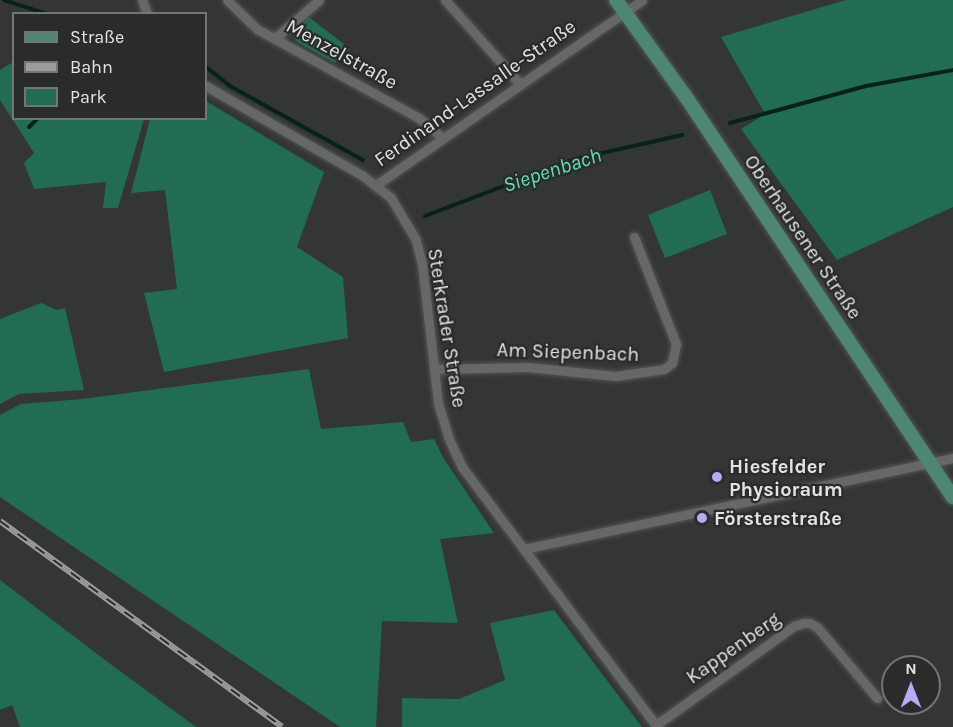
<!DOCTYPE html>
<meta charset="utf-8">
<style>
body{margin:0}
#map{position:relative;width:953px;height:727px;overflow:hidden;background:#333635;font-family:Karla,sans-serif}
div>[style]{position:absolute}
.green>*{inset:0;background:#216c53}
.stream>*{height:4px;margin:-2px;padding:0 2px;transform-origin:2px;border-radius:2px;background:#072319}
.roads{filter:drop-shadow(0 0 2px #535554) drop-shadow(0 0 2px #535554)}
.minor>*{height:9px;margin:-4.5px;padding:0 4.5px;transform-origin:4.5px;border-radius:4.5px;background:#656867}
.secondary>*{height:14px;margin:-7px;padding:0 7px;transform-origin:7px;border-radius:7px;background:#4e8676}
.rail>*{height:6px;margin-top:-3px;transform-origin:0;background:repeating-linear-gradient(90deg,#292c2b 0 11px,#9b9e9d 0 22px);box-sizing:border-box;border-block:2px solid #9b9e9d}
.dots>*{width:16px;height:16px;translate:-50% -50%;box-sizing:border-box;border:3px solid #292c2b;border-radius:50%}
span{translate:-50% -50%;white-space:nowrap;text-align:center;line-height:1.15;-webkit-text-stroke:4.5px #292c2b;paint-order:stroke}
.street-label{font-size:20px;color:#e2e4e3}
.poi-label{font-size:20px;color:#e2e4e3;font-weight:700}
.left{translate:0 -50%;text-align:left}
.water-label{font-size:21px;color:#64ddb2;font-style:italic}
.legend{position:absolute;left:12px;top:12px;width:195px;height:108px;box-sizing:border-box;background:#292c2b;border:2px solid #737675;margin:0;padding:8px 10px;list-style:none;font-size:18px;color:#e2e4e3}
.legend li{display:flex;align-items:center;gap:12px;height:30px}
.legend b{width:30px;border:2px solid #737675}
.north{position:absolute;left:881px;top:655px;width:60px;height:60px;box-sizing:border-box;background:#292c2b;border:2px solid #737675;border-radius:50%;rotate:0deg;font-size:16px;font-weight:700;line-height:24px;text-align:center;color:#e2e4e3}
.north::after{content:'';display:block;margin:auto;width:21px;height:27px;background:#baaaf6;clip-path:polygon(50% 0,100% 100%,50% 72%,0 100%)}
</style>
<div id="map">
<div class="green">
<i style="clip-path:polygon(846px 0,953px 0,953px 207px,837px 260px,741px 129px,765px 114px,721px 37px)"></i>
<i style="clip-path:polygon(309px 17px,350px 49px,335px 63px,297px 42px,293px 37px,294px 30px)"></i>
<i style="clip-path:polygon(13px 62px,14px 118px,144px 119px,118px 208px,103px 208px,106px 182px,34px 189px,24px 163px,34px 153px,0 100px,0 70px)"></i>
<i style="clip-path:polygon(206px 101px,324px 172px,297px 247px,343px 277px,348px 338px,164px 372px,144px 293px,177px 289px,165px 190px,131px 193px,150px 119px,206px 118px)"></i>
<i style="clip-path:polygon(710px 190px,727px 234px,665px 258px,648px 215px)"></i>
<i style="clip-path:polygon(41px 303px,57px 310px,65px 308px,84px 390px,19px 394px,0 404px,0 319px)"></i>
<i style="clip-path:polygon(309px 369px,321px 429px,403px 422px,411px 442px,434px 439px,444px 459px,494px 533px,440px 539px,458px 623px,382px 621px,376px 727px,340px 727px,0 497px,0 415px,21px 404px,82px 399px)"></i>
<i style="clip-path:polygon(0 580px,105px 660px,196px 727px,20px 727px,12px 705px,0 710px)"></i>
<i style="clip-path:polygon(554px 610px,642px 727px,402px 727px,402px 698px,459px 699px,505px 680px,490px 623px)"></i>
</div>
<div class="stream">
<i style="left:4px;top:0;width:45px;rotate:18deg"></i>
<i style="left:206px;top:67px;width:31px;rotate:38deg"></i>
<i style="left:230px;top:86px;width:152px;rotate:29.1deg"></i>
<i style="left:730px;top:123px;width:141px;rotate:-15.2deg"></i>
<i style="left:866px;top:86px;width:88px;rotate:-10.4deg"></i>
<i style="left:29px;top:127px;width:13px;rotate:-45deg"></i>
<i style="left:425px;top:216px;width:160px;rotate:-20.8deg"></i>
<i style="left:575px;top:159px;width:110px;rotate:-12.6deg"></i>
</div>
<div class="roads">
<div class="minor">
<i style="left:142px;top:0;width:15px;rotate:70deg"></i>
<i style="left:227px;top:0;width:42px;rotate:44deg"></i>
<i style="left:257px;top:29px;width:185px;rotate:28.8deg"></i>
<i style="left:419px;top:118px;width:31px;rotate:40deg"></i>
<i style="left:445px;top:0;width:113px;rotate:48.2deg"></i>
<i style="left:275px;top:38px;width:58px;rotate:-40.8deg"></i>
<i style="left:206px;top:86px;width:181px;rotate:29.8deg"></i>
<i style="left:363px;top:176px;width:36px;rotate:38deg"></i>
<i style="left:391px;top:198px;width:49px;rotate:59.2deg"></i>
<i style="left:416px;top:240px;width:25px;rotate:76deg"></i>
<i style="left:422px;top:264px;width:140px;rotate:83.4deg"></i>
<i style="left:438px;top:403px;width:38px;rotate:73deg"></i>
<i style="left:449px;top:439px;width:31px;rotate:65deg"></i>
<i style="left:462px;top:467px;width:325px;rotate:53.1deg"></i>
<i style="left:376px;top:185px;width:324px;rotate:-34.8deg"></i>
<i style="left:434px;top:369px;width:94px;rotate:-1.2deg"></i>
<i style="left:528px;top:367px;width:87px;rotate:5.9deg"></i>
<i style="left:615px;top:376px;width:49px;rotate:-8.1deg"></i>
<i style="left:664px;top:369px;width:10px;rotate:-37deg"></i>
<i style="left:672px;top:363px;width:19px;rotate:-78deg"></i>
<i style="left:676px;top:344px;width:115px;rotate:-111.4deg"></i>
<i style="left:524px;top:549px;width:439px;rotate:-12deg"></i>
<i style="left:656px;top:725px;width:170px;rotate:-35.7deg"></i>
<i style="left:794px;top:626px;width:9px;rotate:-18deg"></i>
<i style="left:803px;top:623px;width:7px"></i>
<i style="left:810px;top:623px;width:9px;rotate:32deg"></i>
<i style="left:818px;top:628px;width:92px;rotate:49.9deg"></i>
</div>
<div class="secondary">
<i style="left:616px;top:0;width:120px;rotate:54.2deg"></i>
<i style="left:686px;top:97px;width:481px;rotate:56.3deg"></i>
</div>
</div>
<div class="rail">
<i style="left:0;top:521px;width:349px;rotate:36.1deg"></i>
</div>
<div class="dots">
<i style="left:717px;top:477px;background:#baaaf6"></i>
<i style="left:702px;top:518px;background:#baaaf6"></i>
</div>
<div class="street-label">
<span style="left:342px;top:54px;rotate:29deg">Menzelstraße</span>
<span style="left:475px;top:93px;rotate:-35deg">Ferdinand-Lassalle-Straße</span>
<span style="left:803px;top:237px;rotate:56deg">Oberhausener Straße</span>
<span style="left:447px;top:328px;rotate:81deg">Sterkrader Straße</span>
<span style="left:568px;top:352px;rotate:2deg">Am Siepenbach</span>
<span style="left:733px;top:648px;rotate:-35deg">Kappenberg</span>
</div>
<div class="poi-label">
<span class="left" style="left:729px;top:478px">Hiesfelder<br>Physioraum</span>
<span class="left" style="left:714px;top:518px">Försterstraße</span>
</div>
<div class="water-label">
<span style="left:552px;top:170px;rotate:-18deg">Siepenbach</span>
</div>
<ul class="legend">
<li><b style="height:8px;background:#4e8676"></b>Straße</li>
<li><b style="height:8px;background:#9b9e9d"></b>Bahn</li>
<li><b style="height:16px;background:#216c53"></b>Park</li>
</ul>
<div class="north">N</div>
</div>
